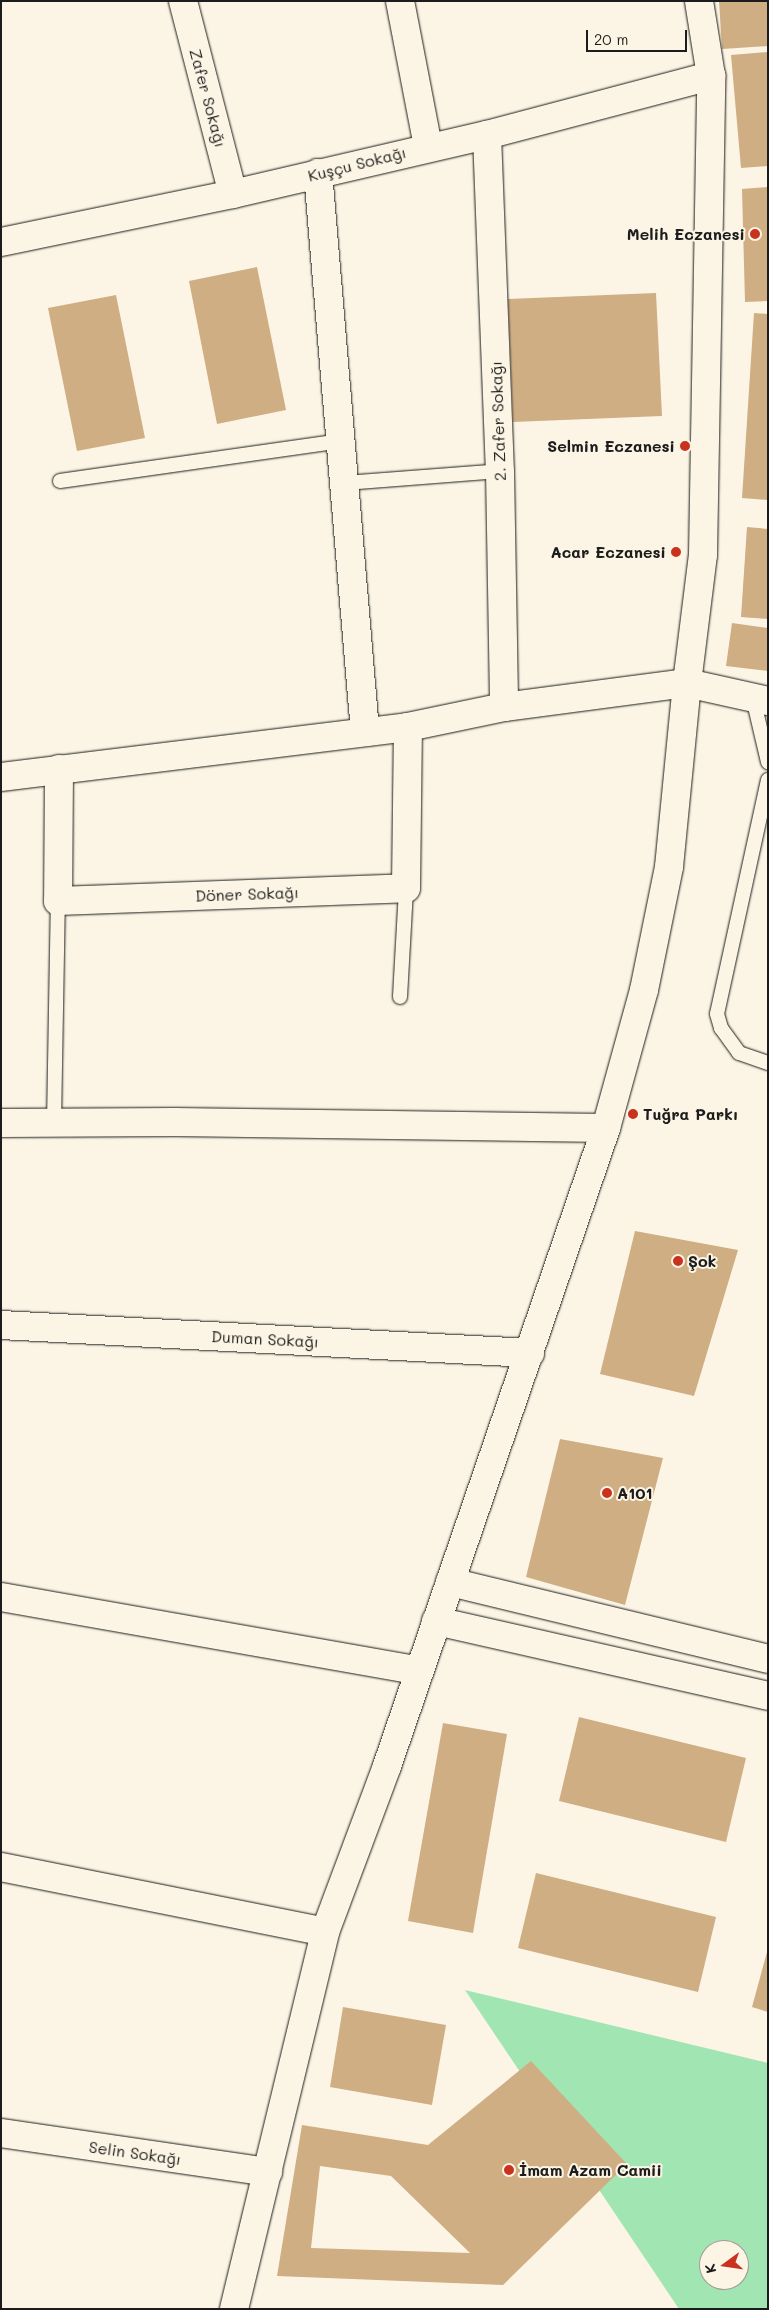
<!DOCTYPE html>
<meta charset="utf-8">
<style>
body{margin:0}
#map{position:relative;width:769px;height:2310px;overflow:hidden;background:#fcf5e5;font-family:Mali,sans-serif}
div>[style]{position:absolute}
.green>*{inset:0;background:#a1e6b2}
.building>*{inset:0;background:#cfae83}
.roads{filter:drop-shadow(0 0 1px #1c1c1c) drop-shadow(0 0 1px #1c1c1c)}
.lane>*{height:14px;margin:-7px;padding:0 7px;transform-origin:7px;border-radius:7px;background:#fcf5e5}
.street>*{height:28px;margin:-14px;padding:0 14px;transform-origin:14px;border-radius:14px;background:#fcf5e5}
.secondary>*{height:28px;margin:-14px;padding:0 14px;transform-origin:14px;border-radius:14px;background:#fcf5e5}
.dots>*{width:14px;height:14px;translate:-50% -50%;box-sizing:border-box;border:2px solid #fcf5e5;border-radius:50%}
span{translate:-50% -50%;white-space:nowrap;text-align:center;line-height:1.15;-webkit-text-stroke:4px #fcf5e5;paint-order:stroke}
.street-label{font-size:16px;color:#1c1c1c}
.poi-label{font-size:16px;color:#1c1c1c;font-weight:700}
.right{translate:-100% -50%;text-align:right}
.left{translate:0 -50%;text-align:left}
.frame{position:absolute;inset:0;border:2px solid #1c1c1c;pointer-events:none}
.north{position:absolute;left:699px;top:2240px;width:50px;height:50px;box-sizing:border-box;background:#fcf5e5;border:1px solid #a29e95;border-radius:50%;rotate:256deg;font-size:14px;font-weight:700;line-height:20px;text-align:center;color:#1c1c1c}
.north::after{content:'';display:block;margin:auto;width:18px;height:22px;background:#c8321e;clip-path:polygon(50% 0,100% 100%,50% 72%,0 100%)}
.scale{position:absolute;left:586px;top:30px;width:101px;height:22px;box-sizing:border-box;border:2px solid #1c1c1c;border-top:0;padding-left:6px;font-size:15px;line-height:18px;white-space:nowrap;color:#1c1c1c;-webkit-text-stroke:4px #fcf5e5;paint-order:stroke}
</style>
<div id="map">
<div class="green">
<i style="clip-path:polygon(evenodd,465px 1990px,768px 2063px,768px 2309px,679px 2309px,465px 1990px,709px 2250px,739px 2250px,739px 2280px,709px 2280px,709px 2250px)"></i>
</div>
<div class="building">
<i style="clip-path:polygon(719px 1px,768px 1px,768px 46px,722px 49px)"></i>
<i style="clip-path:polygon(768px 52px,768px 166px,741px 168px,731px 55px)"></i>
<i style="clip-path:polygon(768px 187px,768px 301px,745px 302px,742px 189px)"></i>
<i style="clip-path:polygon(257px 267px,286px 410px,217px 424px,189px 281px)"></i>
<i style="clip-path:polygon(656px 293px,662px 416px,513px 422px,508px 299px)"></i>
<i style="clip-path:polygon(116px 295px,145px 438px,77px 451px,48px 308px)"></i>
<i style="clip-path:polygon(754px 313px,768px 314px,768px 500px,742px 498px)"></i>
<i style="clip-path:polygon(747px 527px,768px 529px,768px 619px,741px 617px)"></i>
<i style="clip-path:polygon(732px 623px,768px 628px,768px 671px,726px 666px)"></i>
<i style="clip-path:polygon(635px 1231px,738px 1250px,694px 1396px,600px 1374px)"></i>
<i style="clip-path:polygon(560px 1439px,663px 1458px,625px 1605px,526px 1577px)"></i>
<i style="clip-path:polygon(579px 1717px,746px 1758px,726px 1842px,559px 1801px)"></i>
<i style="clip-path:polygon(443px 1723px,507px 1734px,473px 1933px,408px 1921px)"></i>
<i style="clip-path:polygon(536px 1873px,716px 1917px,698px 1992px,518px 1948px)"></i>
<i style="clip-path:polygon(767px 1952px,768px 1952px,768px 2012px,752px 2007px)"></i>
<i style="clip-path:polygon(343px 2007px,446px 2025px,432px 2105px,330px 2087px)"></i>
<i style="clip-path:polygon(evenodd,531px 2061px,627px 2164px,503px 2285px,277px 2276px,302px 2125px,428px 2145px,531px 2061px,320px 2166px,391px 2176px,470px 2253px,311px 2248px,320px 2166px)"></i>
</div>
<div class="roads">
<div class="lane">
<i style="left:60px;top:481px;width:284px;rotate:-8.1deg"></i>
<i style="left:345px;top:483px;width:155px;rotate:-4.4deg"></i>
<i style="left:753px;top:698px;width:66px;rotate:76.8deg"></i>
<i style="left:768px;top:780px;width:239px;rotate:102.3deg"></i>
<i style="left:717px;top:1014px;width:15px;rotate:74deg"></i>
<i style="left:721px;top:1028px;width:31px;rotate:54deg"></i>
<i style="left:739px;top:1053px;width:31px;rotate:19deg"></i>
<i style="left:400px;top:997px;width:109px;rotate:-86.8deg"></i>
<i style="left:54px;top:1123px;width:222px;rotate:-89deg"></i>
</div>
<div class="street">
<i style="left:183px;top:1px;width:199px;rotate:75.5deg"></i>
<i style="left:400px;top:1px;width:149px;rotate:79.1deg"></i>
<i style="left:487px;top:135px;width:336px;rotate:87.8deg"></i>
<i style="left:500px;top:471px;width:236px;rotate:89deg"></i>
<i style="left:318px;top:173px;width:561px;rotate:85.19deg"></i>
<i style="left:1px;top:242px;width:237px;rotate:-11.7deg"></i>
<i style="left:233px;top:194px;width:261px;rotate:-13.1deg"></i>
<i style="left:487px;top:135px;width:232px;rotate:-14.8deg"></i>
<i style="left:59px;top:769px;width:132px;rotate:90.4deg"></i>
<i style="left:58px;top:901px;width:348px;rotate:-2.1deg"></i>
<i style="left:406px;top:888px;width:161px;rotate:-89.3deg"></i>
<i style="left:1px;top:777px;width:410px;rotate:-7deg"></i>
<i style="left:408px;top:727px;width:98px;rotate:-11.8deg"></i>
<i style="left:504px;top:707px;width:185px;rotate:-7.5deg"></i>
<i style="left:687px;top:683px;width:83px;rotate:12.5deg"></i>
<i style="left:1px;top:1123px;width:174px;rotate:-0.3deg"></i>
<i style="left:175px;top:1122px;width:431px;rotate:0.8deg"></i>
<i style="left:1px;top:1325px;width:530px;rotate:3.03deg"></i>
<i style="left:450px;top:1582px;width:327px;rotate:13.6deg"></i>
<i style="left:1px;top:1597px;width:424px;rotate:10deg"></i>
<i style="left:436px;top:1621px;width:340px;rotate:12.7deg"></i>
<i style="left:1px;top:1867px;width:330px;rotate:11.3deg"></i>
<i style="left:1px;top:2133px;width:270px;rotate:8.3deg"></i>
</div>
<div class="secondary">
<i style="left:234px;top:2309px;width:388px;rotate:-76.4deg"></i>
<i style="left:325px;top:1932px;width:177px;rotate:-69.5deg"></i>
<i style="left:387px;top:1766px;width:675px;rotate:-71.05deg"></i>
<i style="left:606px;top:1128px;width:143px;rotate:-74.6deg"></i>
<i style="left:644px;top:990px;width:126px;rotate:-78.5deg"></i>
<i style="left:669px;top:867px;width:185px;rotate:-84.4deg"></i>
<i style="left:687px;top:683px;width:129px;rotate:-82.9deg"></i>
<i style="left:703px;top:555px;width:479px;rotate:-89deg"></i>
<i style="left:711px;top:76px;width:76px;rotate:-99.1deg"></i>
</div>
</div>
<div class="dots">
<i style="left:755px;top:234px;background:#c8321e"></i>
<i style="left:685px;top:446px;background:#c8321e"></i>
<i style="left:676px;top:552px;background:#c8321e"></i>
<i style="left:633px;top:1114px;background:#c8321e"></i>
<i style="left:678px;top:1261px;background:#c8321e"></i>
<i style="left:607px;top:1493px;background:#c8321e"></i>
<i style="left:509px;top:2170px;background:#c8321e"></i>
</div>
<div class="street-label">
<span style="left:208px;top:98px;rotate:75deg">Zafer Sokağı</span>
<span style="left:357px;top:164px;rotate:-14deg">Kuşçu Sokağı</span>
<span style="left:498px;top:421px;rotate:-92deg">2. Zafer Sokağı</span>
<span style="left:247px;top:894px;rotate:-2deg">Döner Sokağı</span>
<span style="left:265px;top:1339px;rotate:3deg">Duman Sokağı</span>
<span style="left:135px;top:2153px;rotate:8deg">Selin Sokağı</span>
</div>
<div class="poi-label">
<span class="right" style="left:745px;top:234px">Melih Eczanesi</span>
<span class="right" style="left:675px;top:446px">Selmin Eczanesi</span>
<span class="right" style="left:666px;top:552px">Acar Eczanesi</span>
<span class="left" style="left:643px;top:1114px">Tuğra Parkı</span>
<span class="left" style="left:688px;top:1261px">Şok</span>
<span class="left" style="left:617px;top:1493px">A101</span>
<span class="left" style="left:519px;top:2170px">İmam Azam Camii</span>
</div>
<div class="frame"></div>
<div class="north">K</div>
<div class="scale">20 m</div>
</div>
